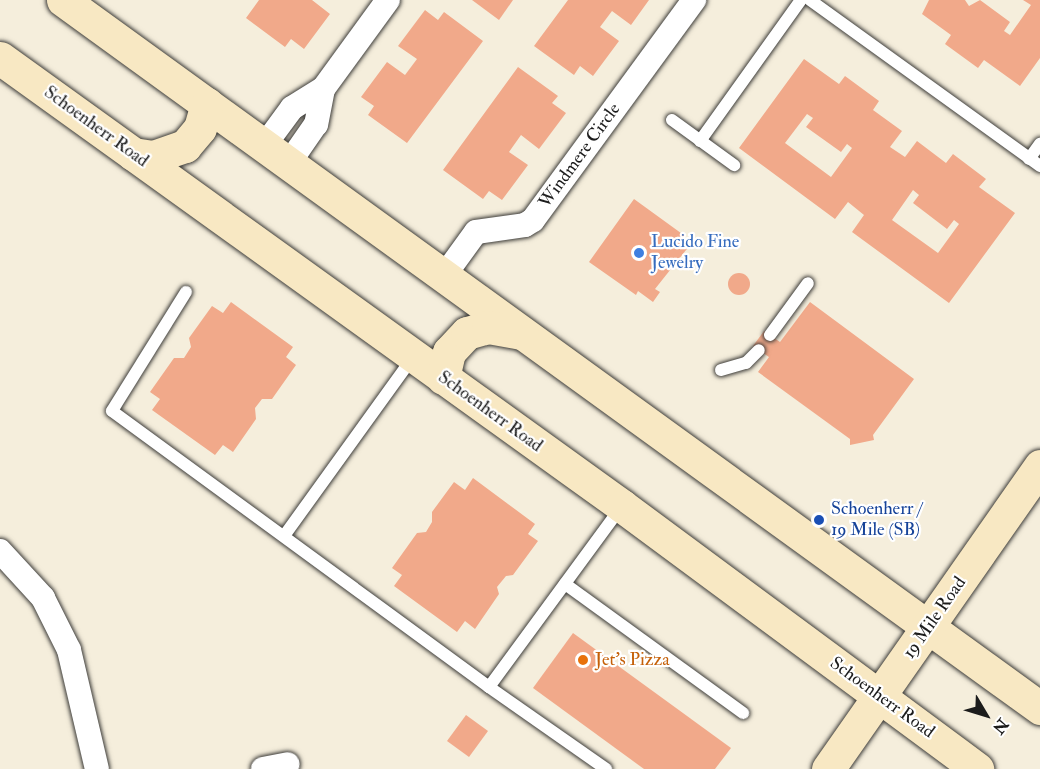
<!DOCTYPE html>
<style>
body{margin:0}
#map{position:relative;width:1040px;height:769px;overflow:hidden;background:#f5eedc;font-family:"IM FELL Double Pica",serif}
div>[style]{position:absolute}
.building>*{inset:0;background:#f1a98a}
.round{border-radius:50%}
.roads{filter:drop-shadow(0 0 2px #3d3c39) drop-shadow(0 0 2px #3d3c39)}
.lane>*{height:12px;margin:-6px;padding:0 6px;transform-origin:6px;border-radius:6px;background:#fff}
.street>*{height:24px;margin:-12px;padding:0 12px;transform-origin:12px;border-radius:12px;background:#fff}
.secondary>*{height:33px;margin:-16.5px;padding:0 16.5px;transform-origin:16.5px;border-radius:16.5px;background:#f8e8c3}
.dots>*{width:16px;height:16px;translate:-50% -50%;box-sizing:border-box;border:3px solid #fff;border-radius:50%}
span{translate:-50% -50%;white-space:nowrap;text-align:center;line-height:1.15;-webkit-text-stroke:4.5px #fff;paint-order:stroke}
.street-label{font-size:18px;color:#1c1c1c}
.shop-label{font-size:18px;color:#366cbe}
.left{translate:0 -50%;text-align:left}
.transit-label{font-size:18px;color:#164399}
.food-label{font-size:18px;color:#c56008}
.north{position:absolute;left:956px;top:685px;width:60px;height:60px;-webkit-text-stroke:4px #fff;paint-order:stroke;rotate:128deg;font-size:16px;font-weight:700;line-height:24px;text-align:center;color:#1c1c1c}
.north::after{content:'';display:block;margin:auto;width:21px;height:27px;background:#1c1c1c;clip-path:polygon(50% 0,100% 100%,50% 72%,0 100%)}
</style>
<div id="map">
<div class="building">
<i style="clip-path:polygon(259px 0,312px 0,330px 14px,304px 49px,291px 39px,285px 47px,246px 18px)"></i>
<i style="clip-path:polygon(472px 0,513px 0,499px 20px)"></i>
<i style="clip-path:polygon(568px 0,649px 0,631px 25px,612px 11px,600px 27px,619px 41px,593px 76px,580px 66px,574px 75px,534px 46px)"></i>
<i style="clip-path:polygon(929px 0,965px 0,969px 6px,980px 0,1010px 22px,1004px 31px,1010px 35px,1031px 5px,1023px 0,1040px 0,1040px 58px,1020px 86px,984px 60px,978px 68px,945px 44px,951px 35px,922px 14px)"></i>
<i style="clip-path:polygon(425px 10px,438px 20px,444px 12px,483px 41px,407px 143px,368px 115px,374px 106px,361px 97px,387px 62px,405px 75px,417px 59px,398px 46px)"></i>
<i style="clip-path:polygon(evenodd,804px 59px,839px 84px,845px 76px,879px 101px,873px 110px,902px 131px,890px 147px,905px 157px,917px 141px,946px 163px,953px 154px,986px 179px,979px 187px,1015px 213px,949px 303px,852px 232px,864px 215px,848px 202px,835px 219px,739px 148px,804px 59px,807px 114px,813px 118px,806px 127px,841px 152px,847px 144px,852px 148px,831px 177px,785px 143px,807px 114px,804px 59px,913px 190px,919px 195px,913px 203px,947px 229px,954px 220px,959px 224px,938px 253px,892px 220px,913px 190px)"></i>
<i style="clip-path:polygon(518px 67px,558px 96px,552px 103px,566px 113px,539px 149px,521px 135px,509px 152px,528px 165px,502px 200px,489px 191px,483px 199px,443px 170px)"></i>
<i style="clip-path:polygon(634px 199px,685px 236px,682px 240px,690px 245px,655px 289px,660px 292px,653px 302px,638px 291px,636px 295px,589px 262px)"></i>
<i class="round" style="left:728px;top:273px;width:22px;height:22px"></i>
<i style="clip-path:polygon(231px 302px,293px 347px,286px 357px,296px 365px,272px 399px,262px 399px,255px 408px,256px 419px,233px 452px,223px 445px,215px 455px,152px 410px,160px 399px,150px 392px,174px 358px,184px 358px,191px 347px,189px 338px,212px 306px,223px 313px)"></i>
<i style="clip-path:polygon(810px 302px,914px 379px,873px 435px,874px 440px,850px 445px,850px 439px,758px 372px,769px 357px,753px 346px,764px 331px,780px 342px)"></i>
<i style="clip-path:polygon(473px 478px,535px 524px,528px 534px,538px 541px,513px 575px,506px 576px,497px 587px,499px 594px,475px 629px,465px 621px,457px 632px,394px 586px,402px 575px,392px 568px,417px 533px,426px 532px,432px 522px,432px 512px,454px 482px,465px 490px)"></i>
<i style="clip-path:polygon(573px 633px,731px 748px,715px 769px,644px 769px,533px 688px)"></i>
<i style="clip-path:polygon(466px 715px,488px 731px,469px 757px,447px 741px)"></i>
</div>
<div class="roads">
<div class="lane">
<i style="left:810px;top:0;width:284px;rotate:35.8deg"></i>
<i style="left:672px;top:120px;width:77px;rotate:36deg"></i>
<i style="left:700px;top:141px;width:173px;rotate:-54.4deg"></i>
<i style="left:1029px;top:159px;width:19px;rotate:-54deg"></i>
<i style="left:186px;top:292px;width:140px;rotate:121.9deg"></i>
<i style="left:112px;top:411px;width:467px;rotate:36.2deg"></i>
<i style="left:489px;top:687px;width:223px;rotate:-53.7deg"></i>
<i style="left:770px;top:335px;width:64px;rotate:-53.8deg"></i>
<i style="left:721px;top:370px;width:26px;rotate:-16deg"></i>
<i style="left:746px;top:363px;width:18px;rotate:-45deg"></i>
<i style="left:284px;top:536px;width:221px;rotate:-54.2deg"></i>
<i style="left:565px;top:584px;width:220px;rotate:35.9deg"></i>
<i style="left:489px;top:687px;width:143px;rotate:35deg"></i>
</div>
<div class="street">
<i style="left:323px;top:89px;width:110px;rotate:-53.9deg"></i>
<i style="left:264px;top:146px;width:47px;rotate:-53.6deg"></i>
<i style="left:292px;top:108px;width:36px;rotate:-32deg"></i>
<i style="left:323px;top:89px;width:36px;rotate:101deg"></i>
<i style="left:316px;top:124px;width:47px;rotate:124.7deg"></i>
<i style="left:444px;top:276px;width:54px;rotate:-54deg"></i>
<i style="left:476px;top:232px;width:49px;rotate:-8.1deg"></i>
<i style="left:525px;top:225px;width:9px;rotate:-32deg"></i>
<i style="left:533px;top:220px;width:273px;rotate:-53.8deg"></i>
<i style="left:0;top:551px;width:64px;rotate:47.5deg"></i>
<i style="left:43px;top:598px;width:58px;rotate:63.4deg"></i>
<i style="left:69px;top:650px;width:122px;rotate:76.8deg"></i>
<i style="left:263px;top:769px;width:25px;rotate:-11deg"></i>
</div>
<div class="secondary">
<i style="left:63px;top:0;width:1207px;rotate:35.93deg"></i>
<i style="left:0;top:58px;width:767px;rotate:35.76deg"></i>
<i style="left:622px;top:506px;width:442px;rotate:36.5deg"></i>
<i style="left:133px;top:154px;width:20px;rotate:9deg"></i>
<i style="left:153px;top:157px;width:34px;rotate:-19deg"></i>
<i style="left:185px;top:146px;width:23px;rotate:-50deg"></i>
<i style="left:200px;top:128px;width:25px;rotate:-74deg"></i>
<i style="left:443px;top:378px;width:27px;rotate:-77deg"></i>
<i style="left:449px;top:352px;width:26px;rotate:-47deg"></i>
<i style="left:467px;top:333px;width:22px;rotate:-16deg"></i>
<i style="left:488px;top:327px;width:34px;rotate:10deg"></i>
<i style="left:828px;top:769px;width:370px;rotate:-55deg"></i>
</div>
</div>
<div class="dots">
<i style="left:639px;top:253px;background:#3f7fe0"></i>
<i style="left:819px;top:520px;background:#1a4fb4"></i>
<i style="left:583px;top:660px;background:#e8710a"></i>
</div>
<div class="street-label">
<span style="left:96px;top:127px;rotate:36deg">Schoenherr Road</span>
<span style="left:580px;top:156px;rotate:-54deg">Windmere Circle</span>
<span style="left:490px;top:412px;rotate:36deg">Schoenherr Road</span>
<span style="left:935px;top:618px;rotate:-55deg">19 Mile Road</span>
<span style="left:882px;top:698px;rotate:36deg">Schoenherr Road</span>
</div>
<div class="shop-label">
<span class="left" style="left:651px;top:253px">Lucido Fine<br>Jewelry</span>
</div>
<div class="transit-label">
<span class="left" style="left:831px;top:520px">Schoenherr /<br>19 Mile (SB)</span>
</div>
<div class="food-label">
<span class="left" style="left:595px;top:660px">Jet's Pizza</span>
</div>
<div class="north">N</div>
</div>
